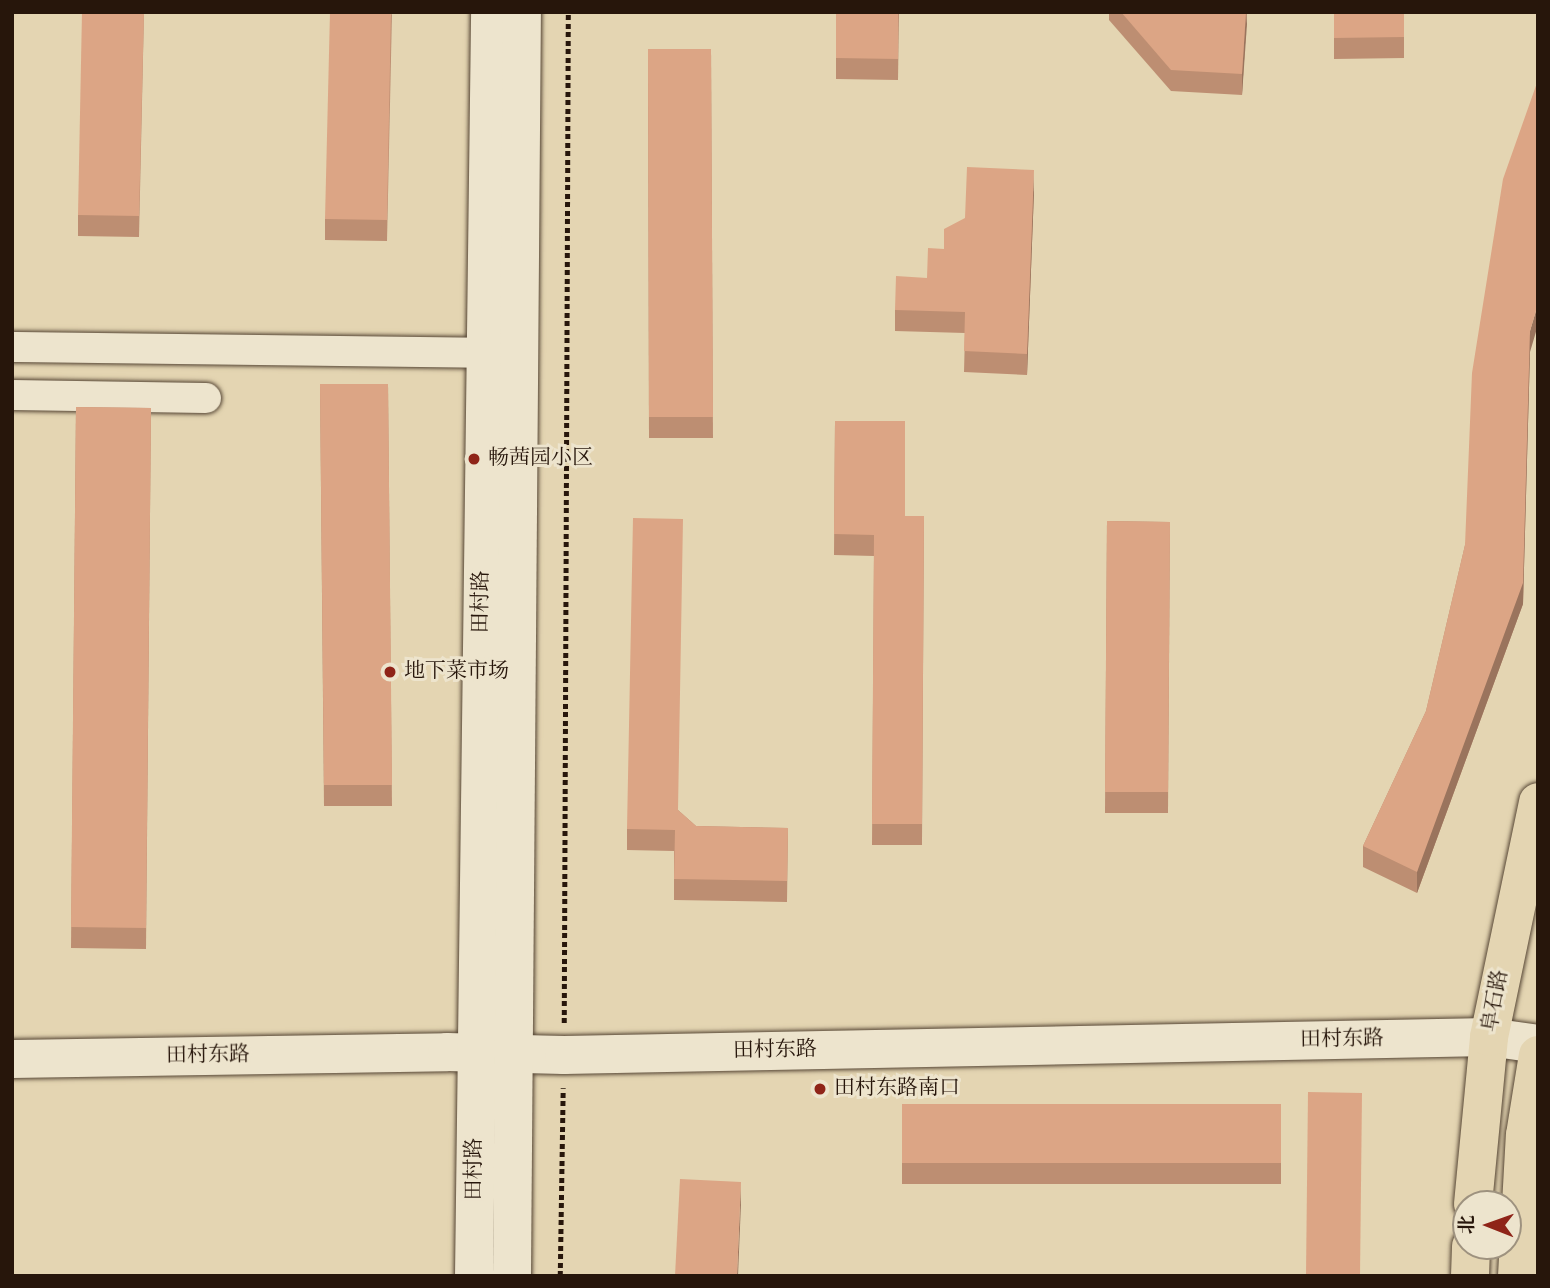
<!DOCTYPE html>
<meta charset="utf-8">
<style>
body{margin:0}
#map{position:relative;width:1550px;height:1288px;overflow:hidden;background:#e4d5b2;font-family:"IM FELL English","Noto Serif SC",serif}
div>[style]{position:absolute}
.path>*{height:4.5px;margin-top:-2.25px;transform-origin:0;background:repeating-linear-gradient(90deg,#27160b 0 5px,transparent 0 8.5px)}
.roads{filter:drop-shadow(0 0 2px #564635) drop-shadow(0 0 2px #564635)}
.street>*{height:30px;margin:-15px;padding:0 15px;transform-origin:15px;border-radius:15px;background:#ede4cd}
.secondary>*{height:38px;margin:-19px;padding:0 19px;transform-origin:19px;border-radius:19px;background:#ede4cd}
.primary>*{height:38px;margin:-19px;padding:0 19px;transform-origin:19px;border-radius:19px;background:#e4d5b2}
.highway>*{height:38px;margin:-19px;padding:0 19px;transform-origin:19px;border-radius:19px;background:#e4d5b2}
.wall>*{inset:0;background:#bd8e72}
.shaded-wall>*{inset:0;background:#9a745d}
.building>*{inset:0;background:#dca585}
.dots>*{width:19px;height:19px;translate:-50% -50%;box-sizing:border-box;border:4px solid #ede4cd;border-radius:50%}
span{translate:-50% -50%;white-space:nowrap;text-align:center;line-height:1.15;-webkit-text-stroke:6px #ede4cd;paint-order:stroke}
.poi-label{font-size:21px;color:#27160b}
.left{translate:0 -50%;text-align:left}
.street-label{font-size:21px;color:#27160b}
.frame{position:absolute;inset:0;border:14px solid #27160b;pointer-events:none}
.north{position:absolute;left:1452px;top:1190px;width:70px;height:70px;box-sizing:border-box;background:#ede4cd;border:2px solid #9e927f;border-radius:50%;rotate:271deg;font-size:19px;font-weight:700;line-height:28px;text-align:center;color:#27160b}
.north::after{content:'';display:block;margin:auto;width:24px;height:32px;background:#8f2418;clip-path:polygon(50% 0,100% 100%,50% 72%,0 100%)}
</style>
<div id="map">
<div class="path">
<i style="left:564px;top:1023px;width:1011px;rotate:-89.77deg"></i>
<i style="left:560px;top:1276px;width:188px;rotate:-89.1deg"></i>
</div>
<div class="roads">
<div class="street">
<i style="left:12px;top:347px;width:474px;rotate:0.7deg"></i>
<i style="left:12px;top:395px;width:194px;rotate:0.9deg"></i>
</div>
<div class="secondary">
<i style="left:12px;top:1059px;width:435px;rotate:-0.9deg"></i>
<i style="left:447px;top:1052px;width:117px;rotate:1.5deg"></i>
<i style="left:564px;top:1055px;width:925px;rotate:-1.11deg"></i>
<i style="left:1489px;top:1037px;width:49px;rotate:8.1deg"></i>
<i style="left:474px;top:1276px;width:1264px;rotate:-89.27deg"></i>
<i style="left:512px;top:1276px;width:1264px;rotate:-89.55deg"></i>
</div>
<div class="primary">
<i style="left:1473px;top:1204px;width:168px;rotate:-84.5deg"></i>
<i style="left:1489px;top:1037px;width:240px;rotate:-78.2deg"></i>
<i style="left:1470px;top:1276px;width:30px;rotate:-88deg"></i>
</div>
<div class="highway">
<i style="left:1517px;top:1276px;width:141px;rotate:-86.8deg"></i>
<i style="left:1525px;top:1135px;width:81px;rotate:-80.8deg"></i>
</div>
</div>
<div class="wall">
<i style="clip-path:polygon(144px 12px,139px 237px,78px 236px,78px 215px)"></i>
<i style="clip-path:polygon(392px 12px,387px 241px,325px 240px,325px 219px)"></i>
<i style="clip-path:polygon(836px 12px,899px 12px,898px 80px,836px 79px)"></i>
<i style="clip-path:polygon(1109px 12px,1247px 12px,1242px 95px,1171px 91px,1109px 20px)"></i>
<i style="clip-path:polygon(1334px 12px,1404px 12px,1404px 58px,1334px 59px)"></i>
<i style="clip-path:polygon(648px 49px,711px 49px,713px 438px,649px 438px)"></i>
<i style="clip-path:polygon(1034px 191px,1027px 375px,964px 372px,965px 333px,895px 331px,895px 310px,927px 278px,944px 249px)"></i>
<i style="clip-path:polygon(1530px 352px,1523px 604px,1417px 893px,1363px 867px,1363px 846px,1426px 711px,1465px 545px)"></i>
<i style="clip-path:polygon(320px 384px,388px 384px,392px 806px,324px 806px)"></i>
<i style="clip-path:polygon(76px 407px,151px 408px,146px 949px,71px 948px)"></i>
<i style="clip-path:polygon(835px 421px,905px 516px,924px 516px,922px 845px,872px 845px,874px 556px,834px 555px)"></i>
<i style="clip-path:polygon(1107px 521px,1170px 522px,1168px 813px,1105px 813px)"></i>
<i style="clip-path:polygon(678px 810px,696px 826px,788px 828px,787px 902px,674px 900px,674px 851px,627px 850px,627px 829px)"></i>
<i style="clip-path:polygon(902px 1104px,1281px 1104px,1281px 1184px,902px 1184px)"></i>
</div>
<div class="shaded-wall">
<i style="clip-path:polygon(1246px 12px,1247px 24px,1242px 95px,1242px 74px)"></i>
<i style="clip-path:polygon(1034px 170px,1034px 191px,1027px 375px,1027px 354px)"></i>
<i style="clip-path:polygon(1538px 304px,1538px 325px,1530px 352px,1523px 604px,1417px 893px,1417px 872px,1530px 331px)"></i>
<i style="clip-path:polygon(741px 1182px,741px 1203px,738px 1276px,737px 1276px)"></i>
</div>
<div class="building">
<i style="clip-path:polygon(82px 12px,144px 12px,139px 216px,78px 215px)"></i>
<i style="clip-path:polygon(330px 12px,391px 12px,387px 220px,325px 219px)"></i>
<i style="clip-path:polygon(836px 12px,898px 12px,898px 59px,836px 58px)"></i>
<i style="clip-path:polygon(1121px 12px,1246px 12px,1242px 74px,1171px 70px)"></i>
<i style="clip-path:polygon(1334px 12px,1404px 12px,1404px 37px,1334px 38px)"></i>
<i style="clip-path:polygon(648px 49px,711px 49px,713px 417px,649px 417px)"></i>
<i style="clip-path:polygon(1538px 80px,1538px 304px,1530px 331px,1523px 583px,1417px 872px,1363px 846px,1426px 711px,1465px 545px,1472px 373px,1503px 179px)"></i>
<i style="clip-path:polygon(967px 167px,1034px 170px,1027px 354px,964px 351px,965px 312px,895px 310px,896px 276px,927px 278px,928px 248px,944px 249px,944px 229px,965px 218px)"></i>
<i style="clip-path:polygon(320px 384px,388px 384px,392px 785px,324px 785px)"></i>
<i style="clip-path:polygon(76px 407px,151px 408px,146px 928px,71px 927px)"></i>
<i style="clip-path:polygon(835px 421px,905px 421px,905px 516px,924px 516px,922px 824px,872px 824px,874px 535px,834px 534px)"></i>
<i style="clip-path:polygon(633px 518px,683px 519px,678px 810px,696px 826px,788px 828px,787px 881px,674px 879px,675px 830px,627px 829px)"></i>
<i style="clip-path:polygon(1107px 521px,1170px 522px,1168px 792px,1105px 792px)"></i>
<i style="clip-path:polygon(1308px 1092px,1362px 1093px,1360px 1276px,1306px 1276px)"></i>
<i style="clip-path:polygon(902px 1104px,1281px 1104px,1281px 1163px,902px 1163px)"></i>
<i style="clip-path:polygon(680px 1179px,741px 1182px,737px 1276px,675px 1276px)"></i>
</div>
<div class="dots">
<i style="left:474px;top:459px;background:#8f2418"></i>
<i style="left:390px;top:672px;background:#8f2418"></i>
<i style="left:820px;top:1089px;background:#8f2418"></i>
</div>
<div class="poi-label">
<span class="left" style="left:488px;top:459px">畅茜园小区</span>
<span class="left" style="left:404px;top:672px">地下菜市场</span>
<span class="left" style="left:834px;top:1089px">田村东路南口</span>
</div>
<div class="street-label">
<span style="left:482px;top:602px;rotate:-89deg">田村路</span>
<span style="left:1496px;top:1001px;rotate:-80deg">阜石路</span>
<span style="left:1342px;top:1040px;rotate:-1deg">田村东路</span>
<span style="left:775px;top:1051px;rotate:-1deg">田村东路</span>
<span style="left:208px;top:1056px;rotate:-1deg">田村东路</span>
<span style="left:475px;top:1169px;rotate:-90deg">田村路</span>
</div>
<div class="frame"></div>
<div class="north">北</div>
</div>
